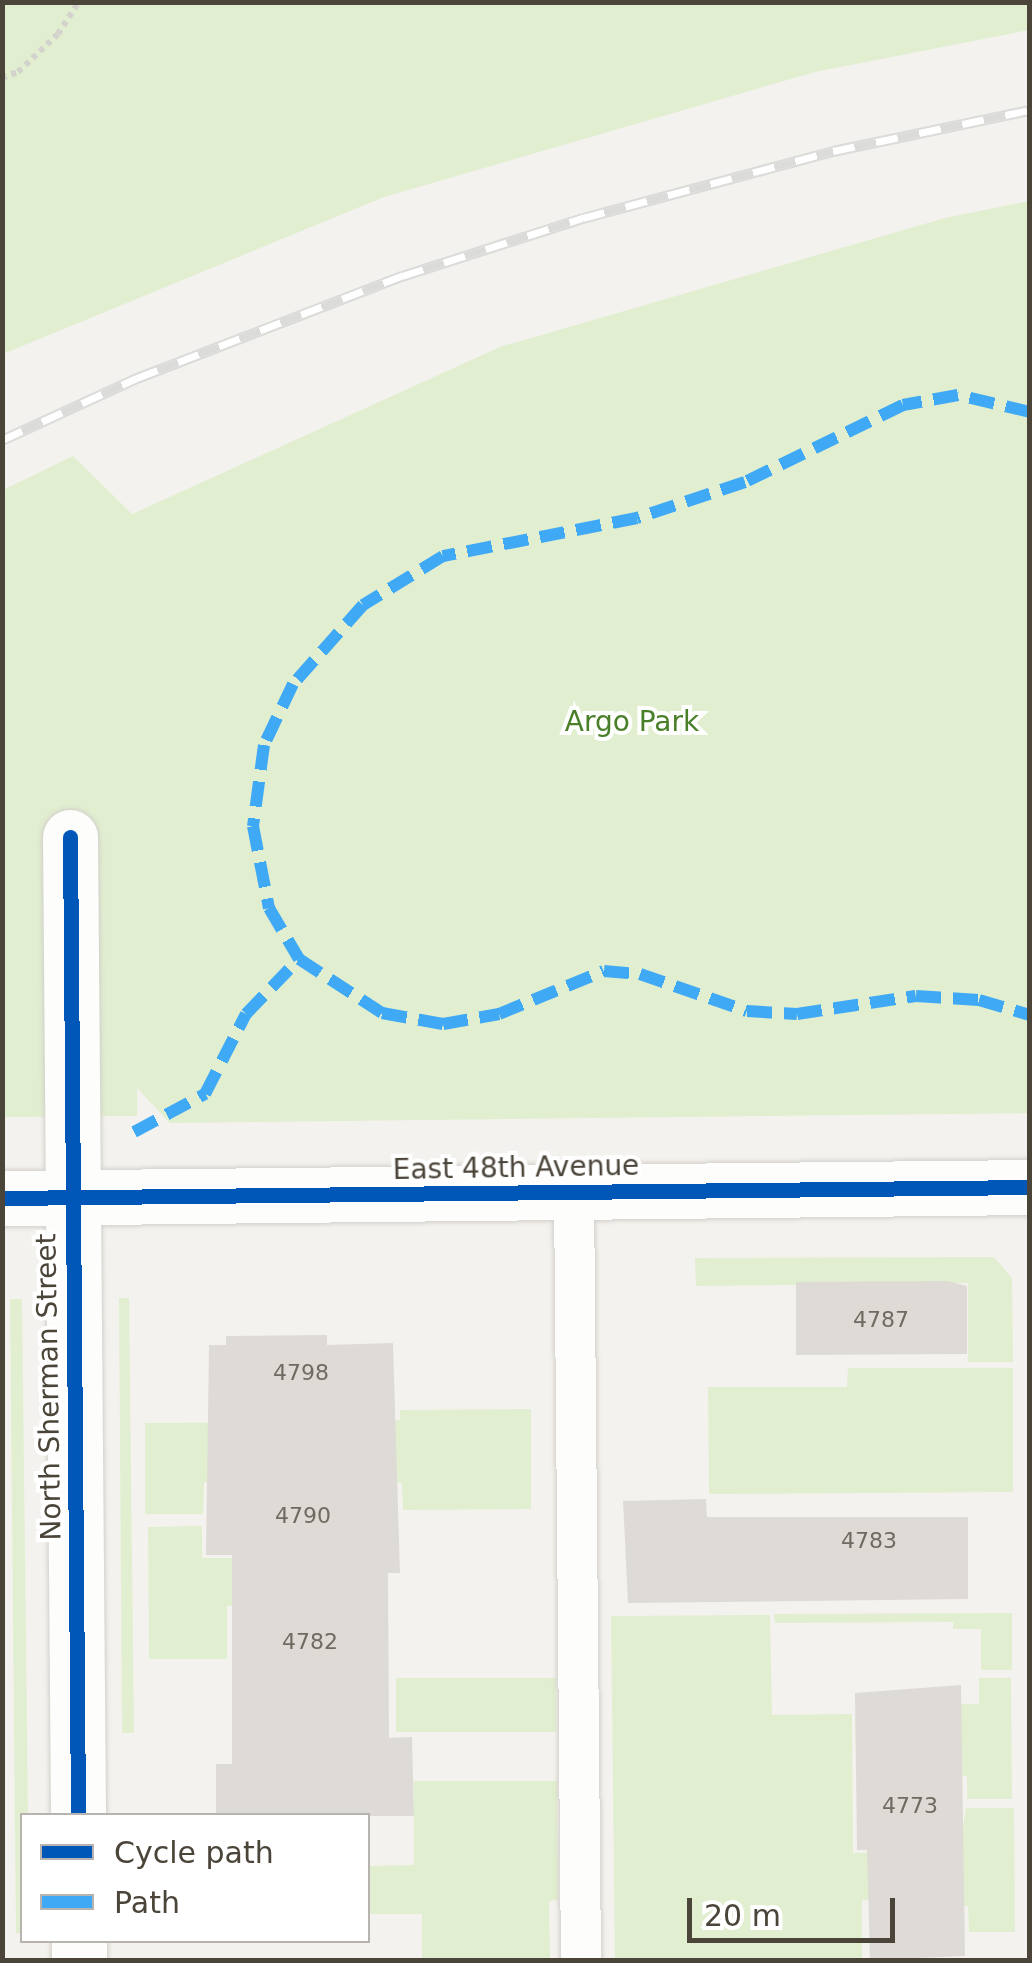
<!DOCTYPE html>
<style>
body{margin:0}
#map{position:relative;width:1032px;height:1963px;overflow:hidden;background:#f4f2ee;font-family:"DejaVu Sans",sans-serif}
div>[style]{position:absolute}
.green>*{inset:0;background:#e1eecf}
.building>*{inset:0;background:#dedbd6}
.path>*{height:6px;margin-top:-3px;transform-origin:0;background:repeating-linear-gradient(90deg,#d3d2cc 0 5px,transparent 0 10px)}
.roads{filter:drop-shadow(0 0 2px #d2d0cb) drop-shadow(0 0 2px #d2d0cb)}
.lane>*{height:40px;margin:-20px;padding:0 20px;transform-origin:20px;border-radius:20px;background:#fdfdfc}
.street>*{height:55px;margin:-27.5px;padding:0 27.5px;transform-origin:27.5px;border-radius:27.5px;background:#fdfdfc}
.rail>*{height:11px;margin-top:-5.5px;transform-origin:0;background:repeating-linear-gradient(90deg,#fff 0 22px,#dbdbda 0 44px);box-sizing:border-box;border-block:2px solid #dbdbda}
.quiet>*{height:12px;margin-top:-6px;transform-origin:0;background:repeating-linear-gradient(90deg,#3fa9f5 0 25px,transparent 0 37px)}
.cycleway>*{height:15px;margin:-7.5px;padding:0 7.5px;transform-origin:7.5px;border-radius:7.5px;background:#0057b8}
span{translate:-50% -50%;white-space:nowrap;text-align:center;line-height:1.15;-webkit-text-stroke:8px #fff;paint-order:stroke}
.number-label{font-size:22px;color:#706a61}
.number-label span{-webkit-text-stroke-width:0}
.park-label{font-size:28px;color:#4a7f2a}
.street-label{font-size:28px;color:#4b4439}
.frame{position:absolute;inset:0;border:5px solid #4b4439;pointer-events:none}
.legend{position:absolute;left:20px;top:1813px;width:350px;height:130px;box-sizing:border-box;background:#fff;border:2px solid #b7b4b0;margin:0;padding:12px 18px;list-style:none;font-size:30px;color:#4b4439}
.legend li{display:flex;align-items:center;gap:20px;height:50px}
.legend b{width:50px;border:2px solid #b7b4b0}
.scale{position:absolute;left:687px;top:1898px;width:208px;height:45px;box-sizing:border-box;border:5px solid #4b4439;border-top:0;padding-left:12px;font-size:30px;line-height:35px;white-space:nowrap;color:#4b4439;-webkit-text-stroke:8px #fff;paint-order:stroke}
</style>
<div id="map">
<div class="green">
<i style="clip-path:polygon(1029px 2px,1029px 30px,815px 72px,384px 197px,3px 354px,3px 3px)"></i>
<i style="clip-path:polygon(1029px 201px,1029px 1113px,170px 1123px,137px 1088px,137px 1116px,3px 1117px,3px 490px,73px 456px,132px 514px,500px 347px,945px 218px)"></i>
<i style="clip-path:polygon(994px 1257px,1012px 1278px,1013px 1362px,968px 1362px,968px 1283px,696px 1286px,695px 1258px)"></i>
<i style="clip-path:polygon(119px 1298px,129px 1298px,134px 1733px,122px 1733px)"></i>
<i style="clip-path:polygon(10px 1299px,22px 1299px,28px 1815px,22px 1933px,16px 1933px)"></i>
<i style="clip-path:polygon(848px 1368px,1013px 1368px,1013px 1492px,709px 1494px,708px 1387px,847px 1387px)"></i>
<i style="clip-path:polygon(531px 1409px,531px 1509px,403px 1510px,402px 1483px,394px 1482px,342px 1421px,400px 1420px,400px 1410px)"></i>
<i style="clip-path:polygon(341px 1422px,341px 1480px,204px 1482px,203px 1514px,145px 1514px,145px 1423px)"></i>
<i style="clip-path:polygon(202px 1526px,202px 1558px,245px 1558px,310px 1606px,227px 1606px,227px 1659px,149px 1659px,148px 1527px)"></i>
<i style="clip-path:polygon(1012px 1613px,1012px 1670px,981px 1670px,981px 1629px,953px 1629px,953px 1622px,775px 1623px,774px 1614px)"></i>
<i style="clip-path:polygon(770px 1615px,772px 1715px,852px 1714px,853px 1853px,943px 1852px,944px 1899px,862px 1900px,862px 1960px,615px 1960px,611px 1616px)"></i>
<i style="clip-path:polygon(556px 1678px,556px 1732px,396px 1732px,396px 1678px)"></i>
<i style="clip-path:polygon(979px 1678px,1011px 1678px,1012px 1799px,967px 1799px,967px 1776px,856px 1759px,855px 1715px,953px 1714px,960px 1704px,979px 1704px)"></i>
<i style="clip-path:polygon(414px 1781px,557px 1781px,558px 1900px,549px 1901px,550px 1960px,422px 1960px,422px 1914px,368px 1914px,368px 1866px,414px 1865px)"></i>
<i style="clip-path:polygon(966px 1808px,1014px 1808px,1015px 1932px,969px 1932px,968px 1906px,951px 1906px)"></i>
</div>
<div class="building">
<i style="clip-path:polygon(947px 1281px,967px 1286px,967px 1354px,796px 1355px,796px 1282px)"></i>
<i style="clip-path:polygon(327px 1335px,327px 1345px,393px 1343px,400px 1573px,388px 1573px,389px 1738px,412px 1737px,414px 1816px,216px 1816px,216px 1764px,232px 1764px,232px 1555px,206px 1555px,209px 1345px,226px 1345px,226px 1336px)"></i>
<i style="clip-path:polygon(706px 1499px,707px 1517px,968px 1517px,968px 1599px,628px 1603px,623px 1501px)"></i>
<i style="clip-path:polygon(961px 1685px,965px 1956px,870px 1960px,867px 1850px,857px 1850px,855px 1693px)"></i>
</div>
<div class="path">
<i style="left:2px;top:78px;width:17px;rotate:-21deg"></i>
<i style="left:18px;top:72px;width:55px;rotate:-43.5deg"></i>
<i style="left:58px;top:34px;width:38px;rotate:-57deg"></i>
</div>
<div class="roads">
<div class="lane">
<i style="left:574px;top:1192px;width:768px;rotate:89.48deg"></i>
</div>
<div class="street">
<i style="left:70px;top:837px;width:979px;rotate:89.53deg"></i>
<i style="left:2px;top:1198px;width:1028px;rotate:-0.61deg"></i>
<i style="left:79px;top:1940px;width:20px;rotate:90deg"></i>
</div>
</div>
<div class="rail">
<i style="left:2px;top:440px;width:149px;rotate:-24.7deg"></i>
<i style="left:137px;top:378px;width:284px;rotate:-21.1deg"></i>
<i style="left:402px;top:276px;width:190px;rotate:-17.8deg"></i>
<i style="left:583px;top:218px;width:259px;rotate:-15deg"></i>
<i style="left:833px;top:151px;width:201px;rotate:-11.8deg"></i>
</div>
<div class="quiet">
<i style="left:1030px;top:412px;width:74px;rotate:-166.7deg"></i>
<i style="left:958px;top:395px;width:56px;rotate:169.7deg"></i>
<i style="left:903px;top:405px;width:176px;rotate:154deg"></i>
<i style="left:745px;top:482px;width:114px;rotate:161.6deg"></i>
<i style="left:637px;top:518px;width:198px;rotate:168.9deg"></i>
<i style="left:443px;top:556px;width:94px;rotate:148.5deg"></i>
<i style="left:363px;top:605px;width:106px;rotate:131.5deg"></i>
<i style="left:293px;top:684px;width:68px;rotate:115.4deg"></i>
<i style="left:264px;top:745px;width:82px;rotate:97.7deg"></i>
<i style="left:253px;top:826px;width:84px;rotate:79deg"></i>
<i style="left:269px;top:908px;width:59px;rotate:59.5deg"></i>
<i style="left:299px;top:959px;width:99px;rotate:33deg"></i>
<i style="left:382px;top:1013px;width:62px;rotate:10.2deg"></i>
<i style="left:443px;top:1024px;width:57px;rotate:-10.1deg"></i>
<i style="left:499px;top:1014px;width:113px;rotate:-22.3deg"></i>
<i style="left:604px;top:971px;width:36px;rotate:5deg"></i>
<i style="left:640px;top:974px;width:113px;rotate:19.1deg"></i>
<i style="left:747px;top:1011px;width:50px;rotate:3.4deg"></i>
<i style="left:797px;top:1014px;width:120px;rotate:-8.6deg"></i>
<i style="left:916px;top:996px;width:63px;rotate:3.6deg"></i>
<i style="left:979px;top:1000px;width:53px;rotate:16.4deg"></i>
<i style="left:134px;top:1132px;width:81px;rotate:-28.2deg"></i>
<i style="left:205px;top:1094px;width:90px;rotate:-62.9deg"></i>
<i style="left:246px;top:1014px;width:76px;rotate:-46.1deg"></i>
</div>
<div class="cycleway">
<i style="left:70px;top:837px;width:979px;rotate:89.53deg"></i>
<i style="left:2px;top:1198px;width:1028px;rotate:-0.61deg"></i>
</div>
<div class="number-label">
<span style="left:881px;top:1320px">4787</span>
<span style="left:301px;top:1373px">4798</span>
<span style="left:303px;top:1516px">4790</span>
<span style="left:869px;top:1541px">4783</span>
<span style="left:310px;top:1642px">4782</span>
<span style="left:910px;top:1806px">4773</span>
</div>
<div class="park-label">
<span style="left:632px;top:722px">Argo Park</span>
</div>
<div class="street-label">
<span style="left:516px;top:1168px;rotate:-1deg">East 48th Avenue</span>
<span style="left:49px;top:1387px;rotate:-91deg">North Sherman Street</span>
</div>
<div class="frame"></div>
<ul class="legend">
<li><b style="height:12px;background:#0057b8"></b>Cycle path</li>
<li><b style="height:12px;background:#3fa9f5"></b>Path</li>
</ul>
<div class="scale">20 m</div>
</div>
